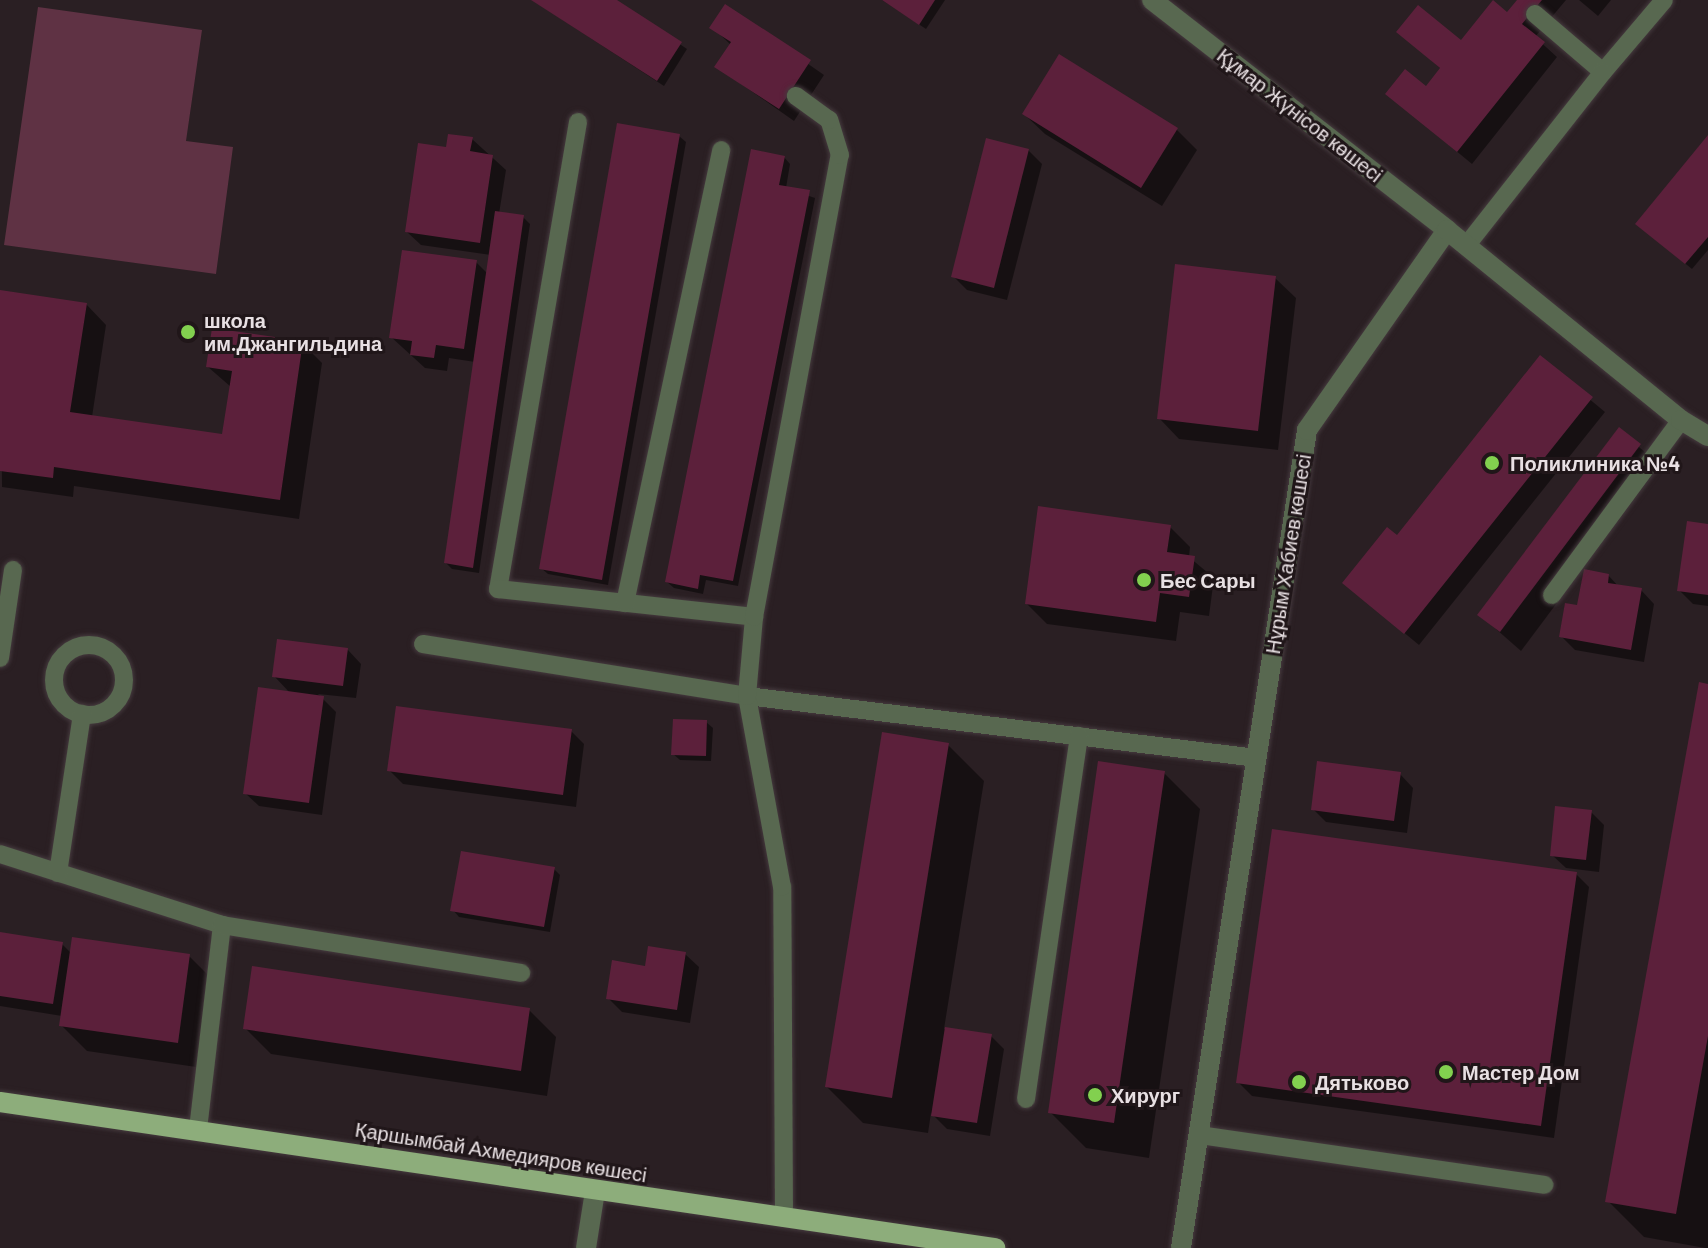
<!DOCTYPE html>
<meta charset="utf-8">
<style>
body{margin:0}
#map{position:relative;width:1708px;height:1248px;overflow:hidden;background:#2a1f23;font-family:Barlow,sans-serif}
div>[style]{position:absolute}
.green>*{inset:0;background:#5f3244}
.shadow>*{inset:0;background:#0007}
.building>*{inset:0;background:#5c203b}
.roads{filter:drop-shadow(0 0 2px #453a3e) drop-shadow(0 0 2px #453a3e)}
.service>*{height:18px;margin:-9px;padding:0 9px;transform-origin:9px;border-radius:9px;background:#586850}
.service>.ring{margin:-9px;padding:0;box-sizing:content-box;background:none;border:18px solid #586850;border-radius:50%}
.minor>*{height:20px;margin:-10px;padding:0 10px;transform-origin:10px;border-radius:10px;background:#586850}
.primary>*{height:20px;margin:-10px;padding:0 10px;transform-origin:10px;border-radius:10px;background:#8dad7b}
.dots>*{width:22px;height:22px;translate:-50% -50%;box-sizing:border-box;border:4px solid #201619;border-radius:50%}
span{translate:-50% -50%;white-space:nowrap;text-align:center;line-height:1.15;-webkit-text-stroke:6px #201619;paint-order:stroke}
.street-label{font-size:20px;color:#e8e0e3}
.poi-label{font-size:20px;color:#e8e0e3;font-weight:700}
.left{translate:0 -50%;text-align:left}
</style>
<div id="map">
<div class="green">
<i style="clip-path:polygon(38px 7px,202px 30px,186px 141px,233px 147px,216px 274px,4px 245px)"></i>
</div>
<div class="shadow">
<i style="clip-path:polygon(532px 0,615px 0,687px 49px,664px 86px)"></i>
<i style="clip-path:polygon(882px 0,945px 0,926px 29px)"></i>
<i style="clip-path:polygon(1519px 0,1566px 0,1535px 37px,1557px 57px,1472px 164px,1387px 94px,1426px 89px,1441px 69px,1399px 32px,1461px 42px,1508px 15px)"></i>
<i style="clip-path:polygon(1579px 0,1611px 0,1598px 16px)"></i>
<i style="clip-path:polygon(725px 6px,824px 75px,794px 121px,717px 67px,731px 45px,712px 27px)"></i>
<i style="clip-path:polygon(1060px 57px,1177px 130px,1197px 150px,1162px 206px,1045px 134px,1024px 114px)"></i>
<i style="clip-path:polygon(679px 136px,686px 142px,608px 585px,548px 574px,541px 568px)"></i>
<i style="clip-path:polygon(1708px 138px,1708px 250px,1692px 269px,1644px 230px)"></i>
<i style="clip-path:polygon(472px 139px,506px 170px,499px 214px,523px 217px,530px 224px,479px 573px,452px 569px,446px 563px,475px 362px,449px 358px,447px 371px,425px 368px,391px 337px,476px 262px,488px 274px,491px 255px,421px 245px,407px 232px,448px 150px)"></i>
<i style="clip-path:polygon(1028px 150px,1042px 164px,1007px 300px,967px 290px,953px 276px)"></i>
<i style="clip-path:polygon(784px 157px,790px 164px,786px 188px,815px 198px,738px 586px,706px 580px,703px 594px,674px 588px,667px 582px)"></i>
<i style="clip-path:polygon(1275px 278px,1296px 298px,1278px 450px,1179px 439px,1159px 418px)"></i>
<i style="clip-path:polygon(0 292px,86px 304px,106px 325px,92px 417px,224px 436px,231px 387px,208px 367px,302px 343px,322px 363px,299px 519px,74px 486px,73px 497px,2px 487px)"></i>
<i style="clip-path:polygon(1540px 358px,1605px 412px,1419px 645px,1344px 583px,1397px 537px)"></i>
<i style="clip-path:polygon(1619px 430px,1660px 465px,1521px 651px,1480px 615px)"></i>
<i style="clip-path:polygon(1708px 526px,1708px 606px,1693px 604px,1679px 590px)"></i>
<i style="clip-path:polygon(1170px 527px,1190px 547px,1189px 557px,1214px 578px,1209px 616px,1180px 612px,1176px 641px,1047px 624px,1027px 604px)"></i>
<i style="clip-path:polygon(1608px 575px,1619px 587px,1641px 590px,1654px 604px,1644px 662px,1575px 650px,1561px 636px)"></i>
<i style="clip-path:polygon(348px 650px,361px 664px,356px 698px,318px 694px,336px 712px,322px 815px,259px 806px,245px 793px,291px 694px,274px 676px)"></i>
<i style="clip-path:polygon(1708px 686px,1708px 1248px,1705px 1248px,1644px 1237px,1608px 1201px)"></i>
<i style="clip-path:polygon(706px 722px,713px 728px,711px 761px,680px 760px,673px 754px)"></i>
<i style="clip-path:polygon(571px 731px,584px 744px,576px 807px,403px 784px,389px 770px)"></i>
<i style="clip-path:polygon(948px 745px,984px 781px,944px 1029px,991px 1036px,1004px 1049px,990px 1136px,947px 1129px,931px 1113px,928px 1133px,863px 1123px,827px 1087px)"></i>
<i style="clip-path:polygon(1164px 773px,1200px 809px,1149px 1158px,1086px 1148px,1050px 1112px)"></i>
<i style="clip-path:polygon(1400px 774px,1413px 788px,1407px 833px,1326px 822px,1313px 809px)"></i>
<i style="clip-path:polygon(1591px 812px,1604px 825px,1599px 872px,1566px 868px,1552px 855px)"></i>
<i style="clip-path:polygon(554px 869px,560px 875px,550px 932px,459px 917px,453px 910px)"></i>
<i style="clip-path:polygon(1576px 874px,1589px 887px,1554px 1138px,1252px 1096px,1238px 1082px)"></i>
<i style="clip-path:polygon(0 934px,62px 944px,71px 953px,189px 956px,216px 983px,203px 1068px,87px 1051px,61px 1025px,62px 1016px,0 1006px)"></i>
<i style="clip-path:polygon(685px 954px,699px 967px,690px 1023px,622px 1012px,608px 998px,647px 968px)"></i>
<i style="clip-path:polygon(529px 1010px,556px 1037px,547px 1096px,271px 1054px,245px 1028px)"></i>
</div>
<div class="building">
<i style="clip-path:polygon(531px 0,617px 0,682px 42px,657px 81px)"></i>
<i style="clip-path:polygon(882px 0,935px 0,919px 25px)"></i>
<i style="clip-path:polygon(1493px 0,1507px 12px,1517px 0,1542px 0,1522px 24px,1545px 42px,1457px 152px,1385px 94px,1405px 69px,1426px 86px,1440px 68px,1396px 32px,1418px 5px,1461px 40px)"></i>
<i style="clip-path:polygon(725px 4px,811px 60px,779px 109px,714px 67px,731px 42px,709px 28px)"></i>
<i style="clip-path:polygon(1059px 54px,1178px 128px,1141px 188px,1022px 114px)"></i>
<i style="clip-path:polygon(617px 123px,680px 134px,602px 580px,539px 569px)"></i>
<i style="clip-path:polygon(448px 134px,473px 137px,470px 151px,493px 155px,480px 243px,405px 232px,418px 143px,446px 147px)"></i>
<i style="clip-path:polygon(1708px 135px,1708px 237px,1685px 264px,1635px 224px)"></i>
<i style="clip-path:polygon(986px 138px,1029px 149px,994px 288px,951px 277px)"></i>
<i style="clip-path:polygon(751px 149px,785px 156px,779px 185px,810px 190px,733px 581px,700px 575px,698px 589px,665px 582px)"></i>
<i style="clip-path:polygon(495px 211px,524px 215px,473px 568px,444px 563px)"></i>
<i style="clip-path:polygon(402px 250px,477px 260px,464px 349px,436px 345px,434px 358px,410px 355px,412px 341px,389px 338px)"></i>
<i style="clip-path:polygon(1175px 264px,1276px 276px,1258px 431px,1157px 419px)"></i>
<i style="clip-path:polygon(0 290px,87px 303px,70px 412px,222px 434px,232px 371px,206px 367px,212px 328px,303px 341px,280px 500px,54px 467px,53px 478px,0 471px)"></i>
<i style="clip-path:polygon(1540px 355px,1593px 397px,1404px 634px,1342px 583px,1387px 527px,1397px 535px)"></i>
<i style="clip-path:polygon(1619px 427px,1641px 444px,1500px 632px,1477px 615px)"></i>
<i style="clip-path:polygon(1038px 506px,1171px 525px,1167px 552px,1195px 556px,1189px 597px,1160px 593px,1156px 622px,1025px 604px)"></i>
<i style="clip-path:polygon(1687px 521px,1708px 524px,1708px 595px,1677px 591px)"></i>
<i style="clip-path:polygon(1584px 569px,1609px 574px,1608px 583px,1642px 588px,1631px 650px,1559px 637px,1565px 603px,1577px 605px)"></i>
<i style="clip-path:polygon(277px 639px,348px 648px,343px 686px,272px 677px)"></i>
<i style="clip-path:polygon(1699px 682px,1708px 684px,1708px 1036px,1676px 1214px,1605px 1202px)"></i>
<i style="clip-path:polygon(258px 687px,324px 696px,309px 803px,243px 794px)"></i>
<i style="clip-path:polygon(396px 706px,572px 729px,563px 795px,387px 771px)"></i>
<i style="clip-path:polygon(673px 719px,707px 720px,706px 756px,671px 755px)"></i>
<i style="clip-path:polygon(882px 732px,949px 743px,892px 1098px,825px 1087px)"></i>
<i style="clip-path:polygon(1098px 761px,1165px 771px,1114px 1123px,1048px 1113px)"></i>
<i style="clip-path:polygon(1317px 761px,1401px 772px,1394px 821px,1311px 810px)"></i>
<i style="clip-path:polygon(1555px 806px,1592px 810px,1586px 860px,1550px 856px)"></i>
<i style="clip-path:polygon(1272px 829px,1577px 872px,1541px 1126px,1236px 1083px)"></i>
<i style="clip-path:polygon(461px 851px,555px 867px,544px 927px,450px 911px)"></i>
<i style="clip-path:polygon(0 932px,63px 942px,53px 1004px,0 996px)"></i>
<i style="clip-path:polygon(72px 937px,190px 954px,178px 1043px,59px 1026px)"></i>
<i style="clip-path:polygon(648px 946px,686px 952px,677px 1010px,606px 999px,612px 960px,645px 966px)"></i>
<i style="clip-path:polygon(252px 966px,530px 1008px,521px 1071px,243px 1029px)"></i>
<i style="clip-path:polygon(945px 1027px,992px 1034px,977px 1123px,931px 1116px)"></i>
</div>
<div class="roads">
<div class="service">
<i style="left:1535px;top:14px;width:89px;rotate:40.5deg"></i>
<i style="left:1603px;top:72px;width:94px;rotate:-49.7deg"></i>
<i style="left:578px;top:122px;width:474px;rotate:99.7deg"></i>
<i style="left:498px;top:589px;width:258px;rotate:6.2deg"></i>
<i style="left:1466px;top:246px;width:221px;rotate:-51.8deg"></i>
<i style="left:1552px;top:595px;width:217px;rotate:-53.6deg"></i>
<i style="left:625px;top:603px;width:463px;rotate:-78deg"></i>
<i style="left:423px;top:644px;width:328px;rotate:9.1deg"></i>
<i style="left:747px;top:696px;width:514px;rotate:6.93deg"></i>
<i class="ring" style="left:54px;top:645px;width:52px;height:52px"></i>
<i style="left:0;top:658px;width:89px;rotate:-81.6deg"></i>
<i style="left:0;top:854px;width:233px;rotate:17.7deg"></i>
<i style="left:222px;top:925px;width:206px;rotate:96.7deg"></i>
<i style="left:58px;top:873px;width:161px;rotate:-81.4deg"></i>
<i style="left:222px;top:925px;width:303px;rotate:9.1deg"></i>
<i style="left:1026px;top:1099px;width:367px;rotate:-81.7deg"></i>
<i style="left:1199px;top:1135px;width:349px;rotate:8.2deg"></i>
<i style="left:784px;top:1218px;width:331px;rotate:-90.3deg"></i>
<i style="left:782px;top:887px;width:194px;rotate:-100.4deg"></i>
<i style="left:747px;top:696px;width:79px;rotate:-84.9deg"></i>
<i style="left:754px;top:617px;width:470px;rotate:-79.5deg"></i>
<i style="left:840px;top:155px;width:37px;rotate:-107deg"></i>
<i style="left:829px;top:120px;width:41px;rotate:-144deg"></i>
</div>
<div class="minor">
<i style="left:1152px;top:0;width:374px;rotate:37.9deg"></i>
<i style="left:586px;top:1248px;width:58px;rotate:-81deg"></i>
<i style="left:1181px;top:1248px;width:828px;rotate:-81.24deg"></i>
<i style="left:1307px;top:430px;width:244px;rotate:-55deg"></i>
<i style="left:1447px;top:230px;width:301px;rotate:39.1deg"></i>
<i style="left:1681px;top:420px;width:31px;rotate:31deg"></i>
</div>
<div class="primary">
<i style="left:0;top:1102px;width:1006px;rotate:8.35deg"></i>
</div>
</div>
<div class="dots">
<i style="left:188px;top:332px;background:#82d04f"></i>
<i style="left:1492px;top:463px;background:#82d04f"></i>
<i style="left:1144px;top:580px;background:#82d04f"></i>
<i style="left:1446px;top:1072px;background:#82d04f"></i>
<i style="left:1299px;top:1082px;background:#82d04f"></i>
<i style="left:1095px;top:1095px;background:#82d04f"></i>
</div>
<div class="street-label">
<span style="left:1300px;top:115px;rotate:38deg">Құмар Жүнісов көшесі</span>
<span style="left:1288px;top:554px;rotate:-81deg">Нұрым Хабиев көшесі</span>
<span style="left:501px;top:1152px;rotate:9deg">Қаршымбай Ахмедияров көшесі</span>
</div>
<div class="poi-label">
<span class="left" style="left:204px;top:332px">школа<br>им.Джангильдина</span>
<span class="left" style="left:1510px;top:463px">Поликлиника №4</span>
<span class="left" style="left:1160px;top:580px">Бес Сары</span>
<span class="left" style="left:1462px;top:1072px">Мастер Дом</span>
<span class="left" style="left:1315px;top:1082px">Дятьково</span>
<span class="left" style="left:1111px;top:1095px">Хирург</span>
</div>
</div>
